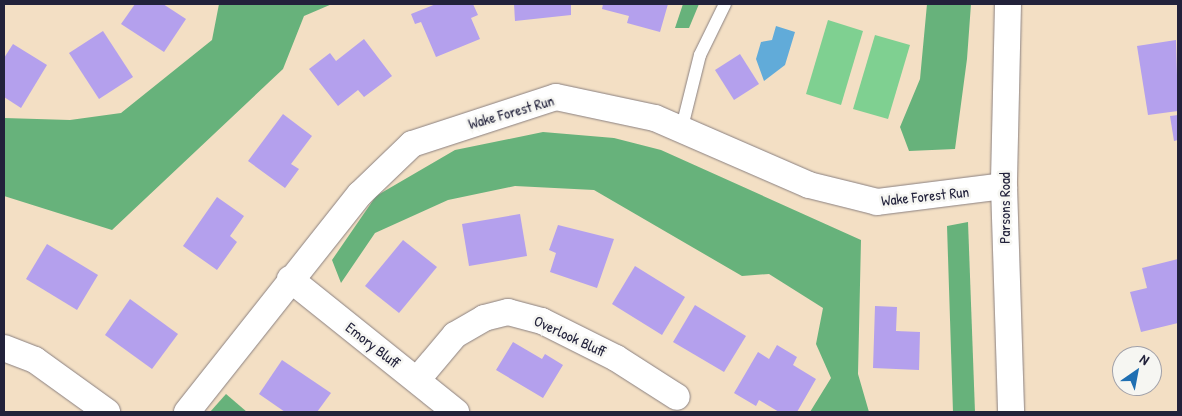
<!DOCTYPE html>
<style>
body{margin:0}
#map{position:relative;width:1182px;height:416px;overflow:hidden;background:#f3dfc4;font-family:"Patrick Hand",sans-serif}
div>[style]{position:absolute}
.green>*{inset:0;background:#7fd091}
.forest>*{inset:0;background:#67b27b}
.water>*{inset:0;background:#61abd9}
.building>*{inset:0;background:#b4a0ed}
.roads{filter:drop-shadow(0 0 1px #8a8080) drop-shadow(0 0 1px #8a8080)}
.lane>*{height:12px;margin:-6px;padding:0 6px;transform-origin:6px;border-radius:6px;background:#fff}
.street>*{height:26px;margin:-13px;padding:0 13px;transform-origin:13px;border-radius:13px;background:#fff}
span{translate:-50% -50%;white-space:nowrap;text-align:center;line-height:1.15;-webkit-text-stroke:5px #f6f6f2;paint-order:stroke}
.street-label{font-size:15px;color:#22223b}
.frame{position:absolute;inset:0;border:5px solid #22223b;pointer-events:none}
.north{position:absolute;left:1112px;top:346px;width:50px;height:50px;box-sizing:border-box;background:#f6f6f2;border:1px solid #a1a1a9;border-radius:50%;rotate:33deg;font-size:14px;font-weight:700;line-height:20px;text-align:center;color:#22223b}
.north::after{content:'';display:block;margin:auto;width:18px;height:22px;background:#1f6fb2;clip-path:polygon(50% 0,100% 100%,50% 72%,0 100%)}
</style>
<div id="map">
<div class="green">
<i style="clip-path:polygon(828px 20px,863px 31px,841px 105px,806px 94px)"></i>
<i style="clip-path:polygon(875px 35px,910px 45px,888px 119px,853px 109px)"></i>
</div>
<div class="forest">
<i style="clip-path:polygon(219px 4px,332px 4px,304px 16px,283px 69px,112px 230px,4px 196px,4px 118px,70px 120px,121px 113px,212px 40px)"></i>
<i style="clip-path:polygon(683px 4px,699px 4px,689px 28px,675px 28px)"></i>
<i style="clip-path:polygon(927px 4px,971px 4px,967px 59px,955px 149px,909px 151px,900px 127px,920px 79px)"></i>
<i style="clip-path:polygon(543px 132px,614px 138px,661px 150px,861px 240px,858px 374px,869px 412px,810px 412px,831px 378px,816px 344px,823px 308px,769px 274px,742px 276px,594px 190px,515px 186px,448px 200px,375px 233px,341px 283px,332px 260px,376px 196px,455px 150px)"></i>
<i style="clip-path:polygon(968px 222px,975px 412px,953px 412px,947px 226px)"></i>
<i style="clip-path:polygon(226px 394px,247px 412px,210px 412px)"></i>
</div>
<div class="water">
<i style="clip-path:polygon(776px 26px,795px 32px,785px 65px,764px 81px,756px 59px,761px 42px,772px 40px)"></i>
</div>
<div class="building">
<i style="clip-path:polygon(135px 4px,163px 4px,186px 19px,164px 52px,121px 24px)"></i>
<i style="clip-path:polygon(436px 4px,473px 4px,478px 15px,471px 18px,480px 39px,436px 57px,421px 22px,415px 24px,411px 14px)"></i>
<i style="clip-path:polygon(514px 4px,571px 4px,571px 15px,515px 21px)"></i>
<i style="clip-path:polygon(603px 4px,668px 4px,660px 32px,627px 23px,629px 16px,602px 9px)"></i>
<i style="clip-path:polygon(103px 31px,133px 77px,99px 99px,69px 53px)"></i>
<i style="clip-path:polygon(364px 39px,392px 76px,364px 97px,358px 90px,338px 106px,309px 69px,330px 53px,336px 61px)"></i>
<i style="clip-path:polygon(1176px 40px,1178px 111px,1148px 115px,1137px 46px)"></i>
<i style="clip-path:polygon(13px 44px,47px 65px,21px 108px,4px 97px,4px 58px)"></i>
<i style="clip-path:polygon(740px 54px,759px 84px,734px 100px,715px 70px)"></i>
<i style="clip-path:polygon(283px 114px,312px 136px,291px 164px,299px 169px,285px 188px,248px 161px)"></i>
<i style="clip-path:polygon(1178px 115px,1178px 140px,1174px 141px,1170px 116px)"></i>
<i style="clip-path:polygon(217px 197px,244px 216px,230px 236px,237px 242px,217px 270px,183px 246px)"></i>
<i style="clip-path:polygon(520px 214px,527px 256px,469px 266px,462px 224px)"></i>
<i style="clip-path:polygon(558px 225px,614px 239px,597px 288px,550px 272px,556px 253px,549px 250px)"></i>
<i style="clip-path:polygon(403px 240px,437px 267px,399px 313px,365px 286px)"></i>
<i style="clip-path:polygon(47px 244px,98px 275px,77px 310px,26px 279px)"></i>
<i style="clip-path:polygon(1178px 259px,1178px 323px,1141px 332px,1130px 292px,1147px 288px,1142px 268px)"></i>
<i style="clip-path:polygon(635px 266px,685px 297px,662px 335px,612px 304px)"></i>
<i style="clip-path:polygon(130px 299px,178px 334px,152px 369px,105px 335px)"></i>
<i style="clip-path:polygon(695px 305px,746px 336px,724px 372px,673px 342px)"></i>
<i style="clip-path:polygon(875px 306px,897px 307px,896px 331px,920px 332px,919px 370px,873px 368px)"></i>
<i style="clip-path:polygon(513px 342px,542px 359px,545px 354px,563px 365px,543px 398px,496px 370px)"></i>
<i style="clip-path:polygon(777px 345px,797px 357px,793px 365px,816px 379px,797px 412px,779px 412px,759px 400px,756px 406px,734px 393px,758px 352px,769px 359px)"></i>
<i style="clip-path:polygon(282px 360px,331px 393px,317px 412px,285px 412px,259px 394px)"></i>
</div>
<div class="roads">
<div class="lane">
<i style="left:682px;top:127px;width:74px;rotate:-76deg"></i>
<i style="left:700px;top:55px;width:57px;rotate:-63.9deg"></i>
</div>
<div class="street">
<i style="left:1008px;top:4px;width:182px;rotate:91.3deg"></i>
<i style="left:1004px;top:186px;width:226px;rotate:88.2deg"></i>
<i style="left:290px;top:279px;width:213px;rotate:38.7deg"></i>
<i style="left:4px;top:348px;width:33px;rotate:21deg"></i>
<i style="left:35px;top:360px;width:89px;rotate:35.8deg"></i>
<i style="left:417px;top:380px;width:59px;rotate:-49.8deg"></i>
<i style="left:455px;top:335px;width:34px;rotate:-30deg"></i>
<i style="left:484px;top:318px;width:25px;rotate:-14deg"></i>
<i style="left:508px;top:312px;width:35px;rotate:15deg"></i>
<i style="left:542px;top:321px;width:83px;rotate:26.6deg"></i>
<i style="left:616px;top:358px;width:72px;rotate:32.6deg"></i>
<i style="left:187px;top:412px;width:278px;rotate:-51.6deg"></i>
<i style="left:360px;top:194px;width:72px;rotate:-43.9deg"></i>
<i style="left:412px;top:144px;width:151px;rotate:-18.1deg"></i>
<i style="left:556px;top:97px;width:101px;rotate:12deg"></i>
<i style="left:655px;top:118px;width:168px;rotate:23.5deg"></i>
<i style="left:809px;top:185px;width:70px;rotate:14deg"></i>
<i style="left:877px;top:202px;width:128px;rotate:-7.2deg"></i>
</div>
</div>
<div class="street-label">
<span style="left:511px;top:112px;rotate:-16deg">Wake Forest Run</span>
<span style="left:925px;top:196px;rotate:-6deg">Wake Forest Run</span>
<span style="left:1005px;top:208px;rotate:-90deg">Parsons Road</span>
<span style="left:570px;top:336px;rotate:25deg">Overlook Bluff</span>
<span style="left:373px;top:345px;rotate:38deg">Emory Bluff</span>
</div>
<div class="frame"></div>
<div class="north">N</div>
</div>
